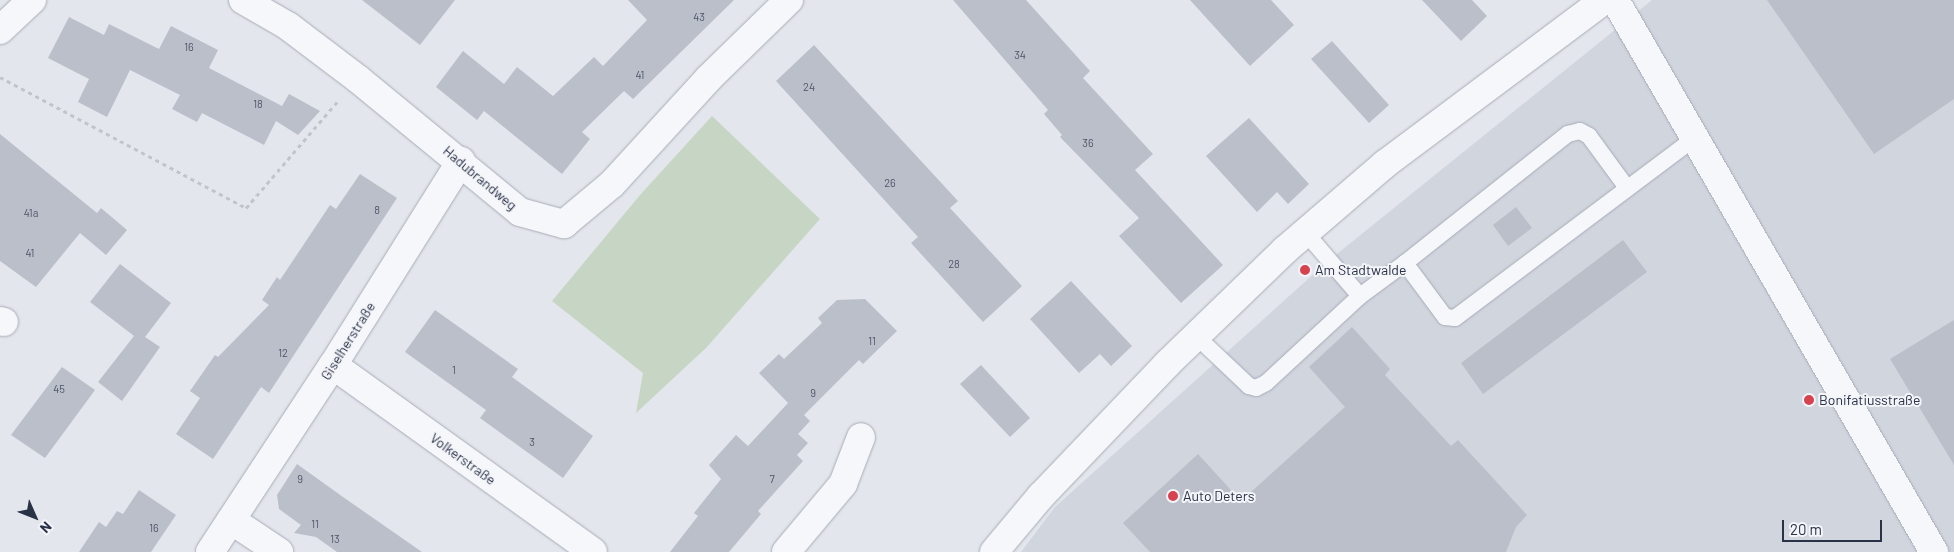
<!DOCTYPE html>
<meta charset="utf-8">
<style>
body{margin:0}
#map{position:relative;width:1954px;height:552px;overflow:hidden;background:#e3e6ec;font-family:Barlow,sans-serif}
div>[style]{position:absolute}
.built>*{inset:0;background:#d1d5de}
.green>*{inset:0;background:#c7d6c4}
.building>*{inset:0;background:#babfca}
.path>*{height:3px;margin-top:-1.5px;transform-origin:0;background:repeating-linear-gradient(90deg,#c1c4cb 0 4px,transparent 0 8px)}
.roads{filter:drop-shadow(0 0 1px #a7acb7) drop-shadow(0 0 1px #a7acb7)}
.service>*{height:16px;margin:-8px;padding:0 8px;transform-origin:8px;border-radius:8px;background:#f6f7fa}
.minor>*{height:28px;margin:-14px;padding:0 14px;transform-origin:14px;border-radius:14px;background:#f6f7fa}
.dots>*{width:14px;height:14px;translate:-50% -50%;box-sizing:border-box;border:2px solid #f3f5f9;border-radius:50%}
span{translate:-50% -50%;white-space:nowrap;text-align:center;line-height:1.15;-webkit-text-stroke:4px #f3f5f9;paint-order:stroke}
.number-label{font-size:11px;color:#4d5567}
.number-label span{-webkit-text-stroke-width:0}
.street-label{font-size:14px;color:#293246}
.poi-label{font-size:14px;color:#293246}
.left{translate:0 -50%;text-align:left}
.north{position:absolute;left:10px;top:492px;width:50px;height:50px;-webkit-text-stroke:4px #f3f5f9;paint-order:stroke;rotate:134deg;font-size:14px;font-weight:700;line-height:20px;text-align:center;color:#293246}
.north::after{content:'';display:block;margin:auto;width:18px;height:22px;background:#293246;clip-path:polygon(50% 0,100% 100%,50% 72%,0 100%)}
.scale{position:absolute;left:1782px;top:520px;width:100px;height:22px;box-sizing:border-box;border:2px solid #293246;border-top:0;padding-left:6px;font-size:15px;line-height:18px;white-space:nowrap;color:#293246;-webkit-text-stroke:4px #f3f5f9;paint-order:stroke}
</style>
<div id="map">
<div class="built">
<i style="clip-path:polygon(1652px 0,1954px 0,1954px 552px,1021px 552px,1055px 507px,1327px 262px)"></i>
</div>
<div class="green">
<i style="clip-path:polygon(712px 116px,820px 219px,706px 348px,636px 413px,643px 373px,552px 301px,640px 195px)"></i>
</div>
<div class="building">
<i style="clip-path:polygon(362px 0,455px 0,420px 45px)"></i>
<i style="clip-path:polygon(628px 0,734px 0,633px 99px,624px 91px,582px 132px,590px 139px,562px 174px,484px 111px,477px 120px,436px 87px,463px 51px,504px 84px,517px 67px,553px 96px,594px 57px,603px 66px,647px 20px)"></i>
<i style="clip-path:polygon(953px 0,1026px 0,1090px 71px,1083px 78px,1153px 154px,1135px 170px,1223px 265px,1181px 303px,1119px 236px,1139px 218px,1060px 137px,1062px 135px,1044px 114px,1048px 110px)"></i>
<i style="clip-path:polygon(1190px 0,1271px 0,1294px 25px,1250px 66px)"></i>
<i style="clip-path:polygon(1422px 0,1472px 0,1487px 16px,1461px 41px)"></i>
<i style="clip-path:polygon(1767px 0,1954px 0,1954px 99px,1874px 154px)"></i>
<i style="clip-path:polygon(69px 17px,104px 35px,109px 24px,159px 49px,171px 26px,218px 50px,209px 68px,282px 106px,289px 94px,320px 111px,298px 135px,276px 121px,264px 145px,202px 113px,197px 122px,172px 109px,180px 95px,130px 70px,107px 117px,78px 102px,89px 79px,48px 58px)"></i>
<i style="clip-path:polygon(1332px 41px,1389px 105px,1369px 123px,1311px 59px)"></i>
<i style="clip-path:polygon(814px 45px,958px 201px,950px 208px,1022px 286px,983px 322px,911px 243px,918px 237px,776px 81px)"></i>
<i style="clip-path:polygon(1249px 118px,1309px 184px,1288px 204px,1277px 192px,1257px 212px,1206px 156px)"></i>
<i style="clip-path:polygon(0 134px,97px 213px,101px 208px,127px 230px,106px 255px,80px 233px,36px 287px,0 261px)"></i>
<i style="clip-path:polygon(360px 174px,397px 198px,269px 393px,261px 387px,213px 459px,176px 434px,200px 398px,190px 391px,215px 355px,218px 357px,269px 305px,262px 300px,277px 277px,280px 280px,330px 205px,336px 209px)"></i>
<i style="clip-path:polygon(1516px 207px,1532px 228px,1508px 246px,1493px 225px)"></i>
<i style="clip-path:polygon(1623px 240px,1647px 272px,1483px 394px,1461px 363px)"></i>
<i style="clip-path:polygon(120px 264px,171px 303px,145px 337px,160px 347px,122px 401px,98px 382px,134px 336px,90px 302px)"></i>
<i style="clip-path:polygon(1071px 281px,1132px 346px,1111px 366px,1100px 354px,1079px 373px,1030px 319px)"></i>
<i style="clip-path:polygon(865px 299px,897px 331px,863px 364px,859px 360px,804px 415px,810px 421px,798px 434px,808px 443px,797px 455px,803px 461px,758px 511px,761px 514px,729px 552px,670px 552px,698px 516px,694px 513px,721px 479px,709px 465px,736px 435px,748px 446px,788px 403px,759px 373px,779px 354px,784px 359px,822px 323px,818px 318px,837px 300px)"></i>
<i style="clip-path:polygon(435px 310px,518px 369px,512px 377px,593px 436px,563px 478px,480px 418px,486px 410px,405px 352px)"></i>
<i style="clip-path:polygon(1954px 320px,1954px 465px,1890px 359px)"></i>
<i style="clip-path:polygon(1352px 327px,1390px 369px,1385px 375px,1451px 446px,1458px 440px,1527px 515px,1516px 527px,1506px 552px,1150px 552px,1123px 523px,1198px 454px,1241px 501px,1345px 407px,1309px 367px)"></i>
<i style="clip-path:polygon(981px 365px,1030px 418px,1010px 437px,960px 384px)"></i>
<i style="clip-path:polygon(62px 367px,95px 390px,45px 458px,11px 435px)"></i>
<i style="clip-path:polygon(297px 464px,343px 497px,422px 552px,337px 552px,316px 537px,294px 533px,301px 525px,279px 509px,277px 495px)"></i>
<i style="clip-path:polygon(139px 490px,176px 515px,151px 552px,79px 552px,99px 522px,106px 527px,117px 511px,123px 514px)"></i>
</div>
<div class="path">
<i style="left:0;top:77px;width:279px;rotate:28deg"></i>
<i style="left:246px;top:208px;width:141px;rotate:-49.3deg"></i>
</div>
<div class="roads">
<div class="service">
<i style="left:1305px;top:232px;width:84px;rotate:49.3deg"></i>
<i style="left:1360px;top:296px;width:56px;rotate:-36.3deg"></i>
<i style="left:1405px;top:263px;width:67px;rotate:53.5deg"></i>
<i style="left:1445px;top:317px;width:10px;rotate:6deg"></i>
<i style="left:1455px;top:318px;width:300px;rotate:-36.9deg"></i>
<i style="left:1405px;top:263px;width:208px;rotate:-38.4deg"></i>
<i style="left:1568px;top:134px;width:12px;rotate:-14deg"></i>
<i style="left:1580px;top:131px;width:10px;rotate:29deg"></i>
<i style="left:1589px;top:136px;width:64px;rotate:53.8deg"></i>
<i style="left:1196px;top:336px;width:73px;rotate:43.3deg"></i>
<i style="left:1249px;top:386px;width:7px;rotate:16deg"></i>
<i style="left:1256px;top:388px;width:11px;rotate:-27deg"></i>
<i style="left:1266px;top:383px;width:128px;rotate:-42.8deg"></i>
</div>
<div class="minor">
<i style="left:243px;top:0;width:52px;rotate:30deg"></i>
<i style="left:288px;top:26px;width:88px;rotate:37.1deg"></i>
<i style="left:358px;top:79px;width:210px;rotate:39.4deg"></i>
<i style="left:520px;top:212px;width:46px;rotate:15.3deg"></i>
<i style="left:564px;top:224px;width:62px;rotate:-39.8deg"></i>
<i style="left:612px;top:184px;width:144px;rotate:-47.5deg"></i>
<i style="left:709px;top:78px;width:112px;rotate:-44.3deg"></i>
<i style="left:1615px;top:0;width:638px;rotate:59.98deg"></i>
<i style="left:0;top:30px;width:44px;rotate:-43.2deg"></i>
<i style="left:0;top:321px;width:4px;rotate:14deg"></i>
<i style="left:333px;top:365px;width:320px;rotate:35.7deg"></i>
<i style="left:231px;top:520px;width:58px;rotate:33.7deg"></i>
<i style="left:210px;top:552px;width:224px;rotate:-56.7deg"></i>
<i style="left:333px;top:365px;width:241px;rotate:-57.9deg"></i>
<i style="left:786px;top:552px;width:89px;rotate:-50deg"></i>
<i style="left:843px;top:484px;width:50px;rotate:-69deg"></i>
<i style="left:994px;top:552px;width:73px;rotate:-50deg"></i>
<i style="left:1041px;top:496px;width:182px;rotate:-46.3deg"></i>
<i style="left:1167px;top:364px;width:164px;rotate:-44deg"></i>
<i style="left:1285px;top:250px;width:132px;rotate:-40.7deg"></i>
<i style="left:1385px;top:164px;width:274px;rotate:-36.8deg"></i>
</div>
</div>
<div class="dots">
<i style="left:1305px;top:270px;background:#d7424f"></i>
<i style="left:1809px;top:400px;background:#d7424f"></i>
<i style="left:1173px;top:496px;background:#d7424f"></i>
</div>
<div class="number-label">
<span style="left:699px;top:17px">43</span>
<span style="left:189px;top:47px">16</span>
<span style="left:1020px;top:55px">34</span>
<span style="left:640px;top:75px">41</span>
<span style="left:809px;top:87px">24</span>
<span style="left:258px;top:104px">18</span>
<span style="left:1088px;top:143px">36</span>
<span style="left:890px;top:183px">26</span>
<span style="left:377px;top:210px">8</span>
<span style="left:31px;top:213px">41a</span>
<span style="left:30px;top:253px">41</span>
<span style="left:954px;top:264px">28</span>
<span style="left:872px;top:341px">11</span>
<span style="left:283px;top:353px">12</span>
<span style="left:454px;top:370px">1</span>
<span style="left:59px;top:389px">45</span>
<span style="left:813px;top:393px">9</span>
<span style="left:532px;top:442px">3</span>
<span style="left:300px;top:479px">9</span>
<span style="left:772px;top:479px">7</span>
<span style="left:315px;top:524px">11</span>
<span style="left:154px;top:528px">16</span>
<span style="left:335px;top:539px">13</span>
</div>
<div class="street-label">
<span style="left:480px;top:178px;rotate:40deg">Hadubrandweg</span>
<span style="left:348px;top:341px;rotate:-58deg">Giselherstraße</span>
<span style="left:463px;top:459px;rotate:36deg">Volkerstraße</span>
</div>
<div class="poi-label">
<span class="left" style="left:1315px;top:270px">Am Stadtwalde</span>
<span class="left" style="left:1819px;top:400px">Bonifatiusstraße</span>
<span class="left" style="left:1183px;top:496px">Auto Deters</span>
</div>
<div class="north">N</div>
<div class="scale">20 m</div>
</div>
